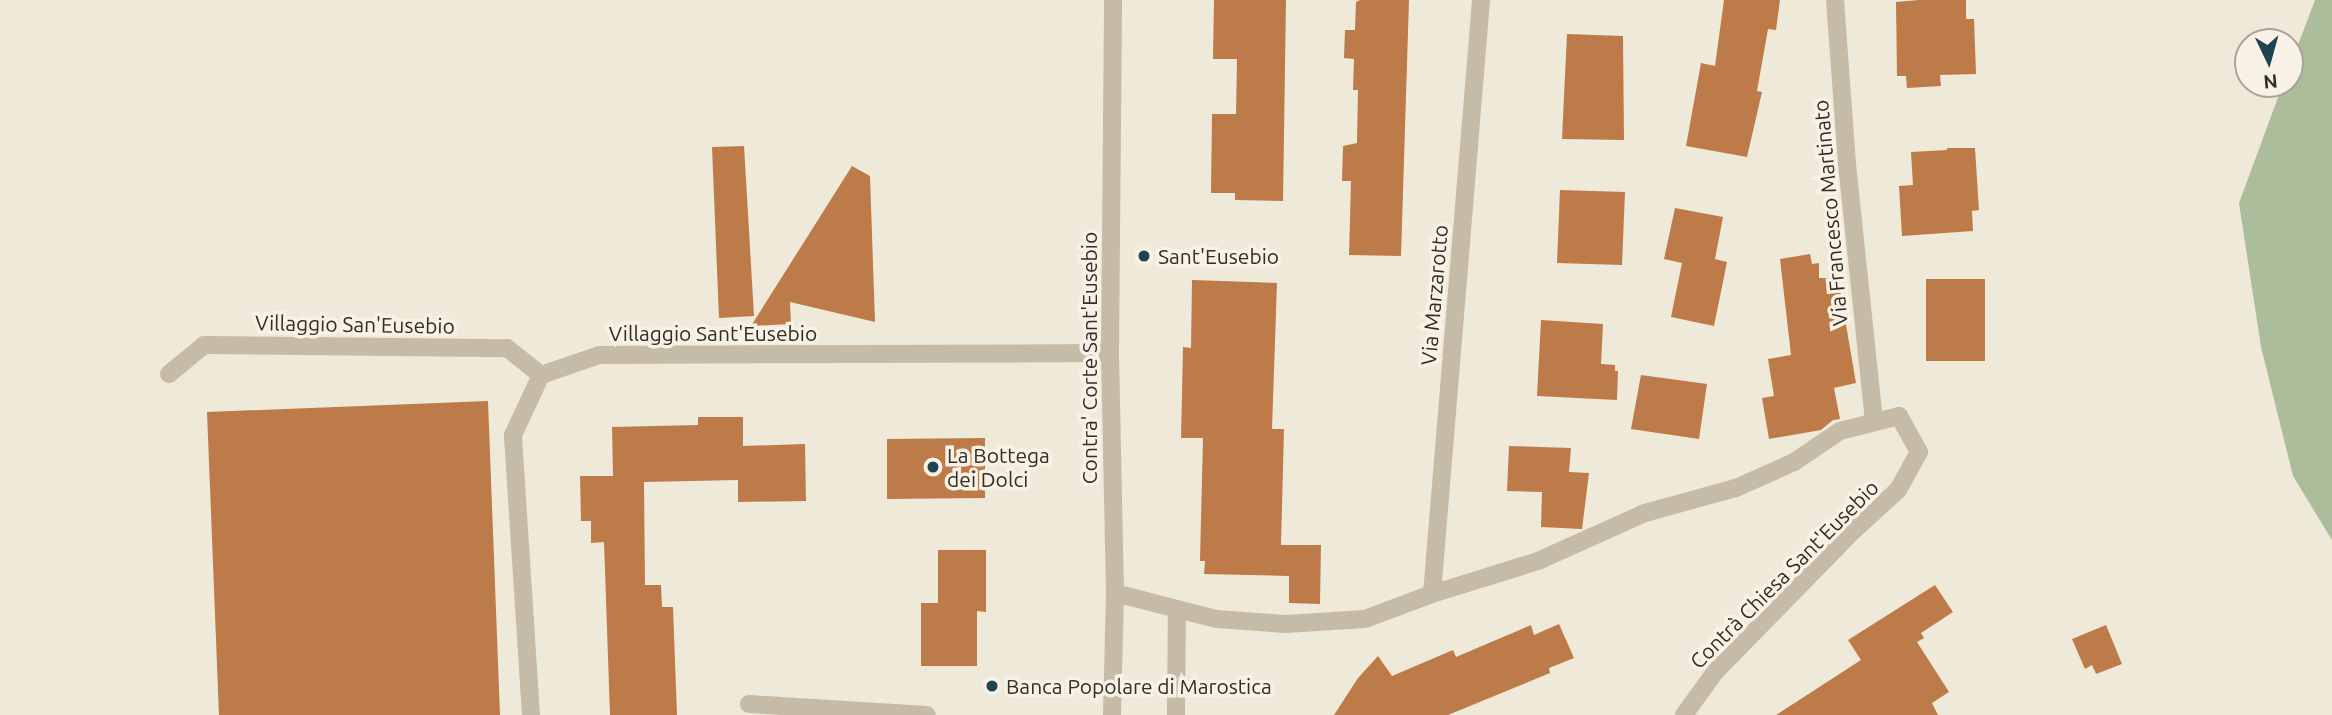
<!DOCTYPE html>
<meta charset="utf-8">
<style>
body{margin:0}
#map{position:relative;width:2332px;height:715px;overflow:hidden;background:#efe9d9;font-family:Ubuntu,sans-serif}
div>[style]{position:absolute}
.green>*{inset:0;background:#abbd9a}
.building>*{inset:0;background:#bd7b49}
.minor>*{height:18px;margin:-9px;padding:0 9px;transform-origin:9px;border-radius:9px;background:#c6bba6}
.dots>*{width:19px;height:19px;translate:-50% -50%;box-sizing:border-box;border:4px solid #f7f2e5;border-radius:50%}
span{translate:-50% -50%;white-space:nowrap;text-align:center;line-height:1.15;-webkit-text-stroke:7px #f7f2e5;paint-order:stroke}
.street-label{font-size:21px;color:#332d26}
.poi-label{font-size:21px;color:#332d26}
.left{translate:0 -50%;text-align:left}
.north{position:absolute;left:2234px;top:28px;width:70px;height:70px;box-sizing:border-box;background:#f7f2e5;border:2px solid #a9a399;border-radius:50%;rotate:175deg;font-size:19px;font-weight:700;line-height:28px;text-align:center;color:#332d26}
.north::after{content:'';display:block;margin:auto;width:24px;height:32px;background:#1f4451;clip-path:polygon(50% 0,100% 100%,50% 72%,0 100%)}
</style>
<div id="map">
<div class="green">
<i style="clip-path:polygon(2315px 0,2332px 0,2332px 540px,2293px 476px,2261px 347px,2239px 203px,2283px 84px,2290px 84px,2290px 66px)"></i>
</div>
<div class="building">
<i style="clip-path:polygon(1214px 0,1286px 0,1283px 201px,1235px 200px,1235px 193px,1211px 193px,1212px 114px,1236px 114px,1237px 59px,1213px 59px)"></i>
<i style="clip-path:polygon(1360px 0,1409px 0,1401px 256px,1349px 255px,1351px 181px,1342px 181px,1343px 146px,1357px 143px,1358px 90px,1353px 90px,1354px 59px,1344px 58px,1345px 30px,1355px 30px,1356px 2px)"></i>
<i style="clip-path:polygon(1724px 0,1780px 0,1776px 30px,1768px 29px,1757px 91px,1762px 92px,1747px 157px,1686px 146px,1701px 63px,1715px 66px)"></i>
<i style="clip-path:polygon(1919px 0,1966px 0,1966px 19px,1974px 19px,1976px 74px,1940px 75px,1941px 86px,1907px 88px,1906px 76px,1897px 76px,1896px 2px)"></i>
<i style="clip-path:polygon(1567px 34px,1623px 36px,1624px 140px,1562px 139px)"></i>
<i style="clip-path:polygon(744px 146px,754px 316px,719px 318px,712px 147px)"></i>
<i style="clip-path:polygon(1947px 148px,1975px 148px,1979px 210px,1972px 211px,1973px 231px,1902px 236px,1899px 186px,1913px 185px,1911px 152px,1947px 150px)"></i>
<i style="clip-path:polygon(852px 166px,870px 176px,875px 322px,790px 302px,791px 324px,751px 326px)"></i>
<i style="clip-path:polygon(1560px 190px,1625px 192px,1622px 265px,1557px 263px)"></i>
<i style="clip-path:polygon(1675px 208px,1723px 217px,1715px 259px,1727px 262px,1714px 326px,1671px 317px,1682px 263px,1664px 259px)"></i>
<i style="clip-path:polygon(1810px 254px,1812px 264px,1819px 263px,1819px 278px,1838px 278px,1856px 383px,1834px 388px,1840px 419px,1833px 420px,1821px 430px,1769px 439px,1762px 398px,1774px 396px,1768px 359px,1791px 355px,1780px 259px)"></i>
<i style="clip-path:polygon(1926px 279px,1985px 279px,1985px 361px,1926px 361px)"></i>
<i style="clip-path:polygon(1192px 280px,1277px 283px,1272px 429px,1284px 429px,1281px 545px,1321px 545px,1320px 604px,1289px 603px,1289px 576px,1204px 574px,1205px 561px,1200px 561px,1203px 438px,1181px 438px,1183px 347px,1191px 348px)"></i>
<i style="clip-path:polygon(1541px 320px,1603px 324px,1601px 364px,1615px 365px,1615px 371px,1618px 371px,1617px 400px,1537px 396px)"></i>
<i style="clip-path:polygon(1641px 375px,1707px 384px,1699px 439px,1631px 429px)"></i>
<i style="clip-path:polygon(488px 401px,500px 715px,219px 715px,207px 412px)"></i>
<i style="clip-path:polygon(698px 417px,743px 417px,743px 446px,805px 444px,806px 501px,738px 502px,738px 480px,644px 482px,645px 585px,661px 585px,662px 607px,673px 607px,677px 715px,610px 715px,604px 542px,591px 543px,591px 521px,581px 521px,580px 476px,613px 476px,612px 427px,698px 425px)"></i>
<i style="clip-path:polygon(985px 438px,985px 498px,887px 499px,887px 439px)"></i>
<i style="clip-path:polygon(1509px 446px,1571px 448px,1569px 472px,1589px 473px,1582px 529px,1541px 527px,1542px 492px,1507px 491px)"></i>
<i style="clip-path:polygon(938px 550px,986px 550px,986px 612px,977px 611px,977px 666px,921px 666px,921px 603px,938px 603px)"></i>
<i style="clip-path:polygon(1935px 585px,1953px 612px,1921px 633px,1924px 638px,1917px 642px,1949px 692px,1932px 703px,1938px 715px,1776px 715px,1861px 660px,1848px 640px)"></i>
<i style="clip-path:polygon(1559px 624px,1574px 658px,1549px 668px,1550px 673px,1448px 715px,1334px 715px,1358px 678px,1378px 656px,1392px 676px,1453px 650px,1456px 657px,1531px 625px,1534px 635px)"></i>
<i style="clip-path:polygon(2106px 625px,2122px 664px,2096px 674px,2092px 665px,2085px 669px,2072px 639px)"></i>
</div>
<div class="minor">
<i style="left:1835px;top:0;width:164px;rotate:85.8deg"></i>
<i style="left:1847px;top:164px;width:259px;rotate:84deg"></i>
<i style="left:169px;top:374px;width:45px;rotate:-39.6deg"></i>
<i style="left:204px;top:345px;width:303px;rotate:0.6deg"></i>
<i style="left:507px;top:348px;width:43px;rotate:38.5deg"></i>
<i style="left:1115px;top:593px;width:104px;rotate:14.4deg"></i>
<i style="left:1216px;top:619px;width:70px;rotate:4.1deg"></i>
<i style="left:1286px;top:624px;width:79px;rotate:-3.6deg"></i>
<i style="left:1365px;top:619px;width:72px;rotate:-20.5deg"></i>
<i style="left:1432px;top:594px;width:111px;rotate:-17.3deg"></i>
<i style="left:1538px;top:561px;width:117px;rotate:-24.2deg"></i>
<i style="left:1645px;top:513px;width:94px;rotate:-15.4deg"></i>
<i style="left:1736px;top:488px;width:64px;rotate:-24.1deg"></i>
<i style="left:1794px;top:462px;width:55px;rotate:-34deg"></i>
<i style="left:1840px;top:431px;width:61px;rotate:-14.3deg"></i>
<i style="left:1899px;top:416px;width:41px;rotate:60.9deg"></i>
<i style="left:1919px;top:452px;width:43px;rotate:118.9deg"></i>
<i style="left:1898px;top:490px;width:61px;rotate:137.7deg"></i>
<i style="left:1853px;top:531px;width:197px;rotate:134.4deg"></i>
<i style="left:1715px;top:672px;width:53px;rotate:125.8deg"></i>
<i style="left:1432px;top:594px;width:596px;rotate:-85.28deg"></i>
<i style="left:749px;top:704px;width:178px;rotate:3.5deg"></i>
<i style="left:531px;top:715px;width:281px;rotate:-93.7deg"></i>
<i style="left:513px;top:435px;width:66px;rotate:-65deg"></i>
<i style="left:541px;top:375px;width:61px;rotate:-19deg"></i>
<i style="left:599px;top:355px;width:511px;rotate:-0.22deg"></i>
<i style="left:1112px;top:715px;width:122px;rotate:-88.6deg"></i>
<i style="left:1115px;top:593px;width:240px;rotate:-91.2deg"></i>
<i style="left:1110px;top:353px;width:353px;rotate:-89.5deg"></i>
<i style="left:1176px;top:715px;width:106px;rotate:-89.5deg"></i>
</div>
<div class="dots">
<i style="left:1144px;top:256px;background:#1f4451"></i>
<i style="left:933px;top:467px;background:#1f4451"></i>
<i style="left:992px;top:686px;background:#1f4451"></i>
</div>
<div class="street-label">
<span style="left:1830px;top:213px;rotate:-95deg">Via Francesco Martinato</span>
<span style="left:1434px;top:295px;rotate:-85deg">Via Marzarotto</span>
<span style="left:355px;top:324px;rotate:1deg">Villaggio San'Eusebio</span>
<span style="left:713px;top:333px">Villaggio Sant'Eusebio</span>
<span style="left:1089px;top:358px;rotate:-90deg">Contra' Corte Sant'Eusebio</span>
<span style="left:1784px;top:574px;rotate:-45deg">Contrà Chiesa Sant'Eusebio</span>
</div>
<div class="poi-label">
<span class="left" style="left:1158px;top:256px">Sant'Eusebio</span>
<span class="left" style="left:947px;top:467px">La Bottega<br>dei Dolci</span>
<span class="left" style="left:1006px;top:686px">Banca Popolare di Marostica</span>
</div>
<div class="north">N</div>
</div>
